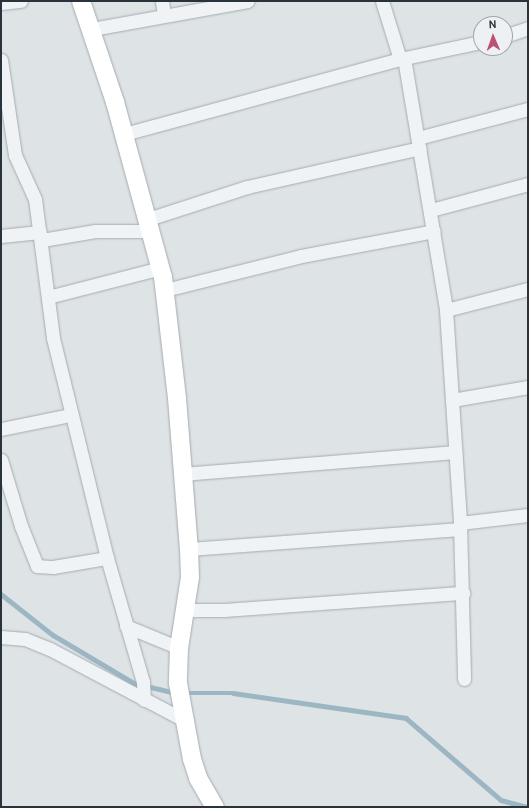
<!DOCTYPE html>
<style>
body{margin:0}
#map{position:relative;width:529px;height:808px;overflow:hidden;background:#dee3e6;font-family:Overpass,sans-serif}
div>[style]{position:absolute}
.stream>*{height:4.5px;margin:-2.25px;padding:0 2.25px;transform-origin:2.25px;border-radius:2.25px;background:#9db6c3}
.roads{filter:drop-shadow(0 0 1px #a4abaf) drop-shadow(0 0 1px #a4abaf)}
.street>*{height:13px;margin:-6.5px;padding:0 6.5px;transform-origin:6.5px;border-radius:6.5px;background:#f0f3f5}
.secondary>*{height:18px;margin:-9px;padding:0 9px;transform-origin:9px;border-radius:9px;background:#fff}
span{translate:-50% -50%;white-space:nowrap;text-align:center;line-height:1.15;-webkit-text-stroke:3px #edf1f4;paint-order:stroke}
.frame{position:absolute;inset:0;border:2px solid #29333b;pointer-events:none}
.north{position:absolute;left:473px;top:16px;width:40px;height:40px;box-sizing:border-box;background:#edf1f4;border:1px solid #9fa5aa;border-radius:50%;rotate:358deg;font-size:11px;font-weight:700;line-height:16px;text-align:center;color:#29333b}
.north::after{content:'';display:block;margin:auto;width:14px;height:18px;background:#bf4f74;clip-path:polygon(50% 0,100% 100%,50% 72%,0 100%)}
</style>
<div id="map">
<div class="stream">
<i style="left:1px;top:594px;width:66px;rotate:38.3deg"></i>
<i style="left:53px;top:635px;width:94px;rotate:30.7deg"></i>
<i style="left:134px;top:683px;width:43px;rotate:13.4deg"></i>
<i style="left:184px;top:693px;width:49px"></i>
<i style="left:233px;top:693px;width:175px;rotate:8.2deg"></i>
<i style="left:406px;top:718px;width:125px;rotate:40.8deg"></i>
<i style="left:501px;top:800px;width:28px;rotate:15deg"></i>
</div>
<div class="roads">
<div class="street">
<i style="left:162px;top:1px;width:14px;rotate:82deg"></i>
<i style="left:382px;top:1px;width:61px;rotate:72.8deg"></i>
<i style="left:1px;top:3px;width:20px;rotate:-6deg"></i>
<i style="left:92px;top:29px;width:158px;rotate:-10.2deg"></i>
<i style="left:505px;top:36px;width:24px;rotate:-19deg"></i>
<i style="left:404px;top:58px;width:255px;rotate:80.5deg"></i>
<i style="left:446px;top:310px;width:213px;rotate:86.2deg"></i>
<i style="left:460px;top:523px;width:156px;rotate:88.5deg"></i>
<i style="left:1px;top:60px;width:96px;rotate:81.6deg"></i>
<i style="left:15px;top:155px;width:48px;rotate:65.6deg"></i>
<i style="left:35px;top:199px;width:140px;rotate:82.6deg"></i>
<i style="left:53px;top:338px;width:227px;rotate:76.2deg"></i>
<i style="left:107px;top:558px;width:129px;rotate:73.8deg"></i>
<i style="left:143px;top:682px;width:18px;rotate:87deg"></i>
<i style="left:124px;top:134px;width:286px;rotate:-15.2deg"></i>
<i style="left:400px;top:59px;width:83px;rotate:-11.9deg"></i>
<i style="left:418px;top:138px;width:114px;rotate:-14.8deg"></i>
<i style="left:431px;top:210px;width:100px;rotate:-15deg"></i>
<i style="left:148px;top:219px;width:104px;rotate:-17.9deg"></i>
<i style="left:247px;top:187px;width:177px;rotate:-12.7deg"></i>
<i style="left:1px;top:236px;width:39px;rotate:-6deg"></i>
<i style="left:42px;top:240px;width:54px;rotate:-9.6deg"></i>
<i style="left:95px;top:231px;width:56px"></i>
<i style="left:165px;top:290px;width:140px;rotate:-14deg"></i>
<i style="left:301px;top:256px;width:135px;rotate:-10.6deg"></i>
<i style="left:48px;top:297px;width:117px;rotate:-14.4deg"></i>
<i style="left:446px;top:310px;width:85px;rotate:-14.4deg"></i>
<i style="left:452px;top:400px;width:77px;rotate:-9.7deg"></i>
<i style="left:1px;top:429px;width:70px;rotate:-11.5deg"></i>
<i style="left:1px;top:460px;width:69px;rotate:73.1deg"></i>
<i style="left:21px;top:526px;width:43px;rotate:68.2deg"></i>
<i style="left:37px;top:566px;width:16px;rotate:4deg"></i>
<i style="left:53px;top:567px;width:55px;rotate:-9.5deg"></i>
<i style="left:182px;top:474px;width:274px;rotate:-4.6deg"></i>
<i style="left:460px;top:523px;width:68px;rotate:-6.7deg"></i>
<i style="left:189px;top:549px;width:272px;rotate:-4.2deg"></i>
<i style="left:186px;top:610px;width:38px"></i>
<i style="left:224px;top:610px;width:240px;rotate:-4.1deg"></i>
<i style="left:126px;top:626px;width:57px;rotate:22.5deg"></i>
<i style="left:1px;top:637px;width:24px;rotate:5deg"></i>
<i style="left:25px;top:639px;width:27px;rotate:22deg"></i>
<i style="left:50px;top:649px;width:152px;rotate:27.9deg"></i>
</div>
<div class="secondary">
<i style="left:81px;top:1px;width:107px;rotate:71.4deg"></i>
<i style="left:115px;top:102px;width:181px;rotate:74.7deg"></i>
<i style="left:163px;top:277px;width:122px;rotate:83.4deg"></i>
<i style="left:177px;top:398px;width:151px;rotate:85.5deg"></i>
<i style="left:189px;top:549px;width:28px;rotate:88deg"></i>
<i style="left:190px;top:577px;width:72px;rotate:98.8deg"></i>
<i style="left:179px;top:648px;width:35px;rotate:92deg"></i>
<i style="left:178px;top:683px;width:77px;rotate:79.6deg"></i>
<i style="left:192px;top:759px;width:20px;rotate:72deg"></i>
<i style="left:198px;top:778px;width:34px;rotate:60deg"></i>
</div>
</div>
<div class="frame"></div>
<div class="north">N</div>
</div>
